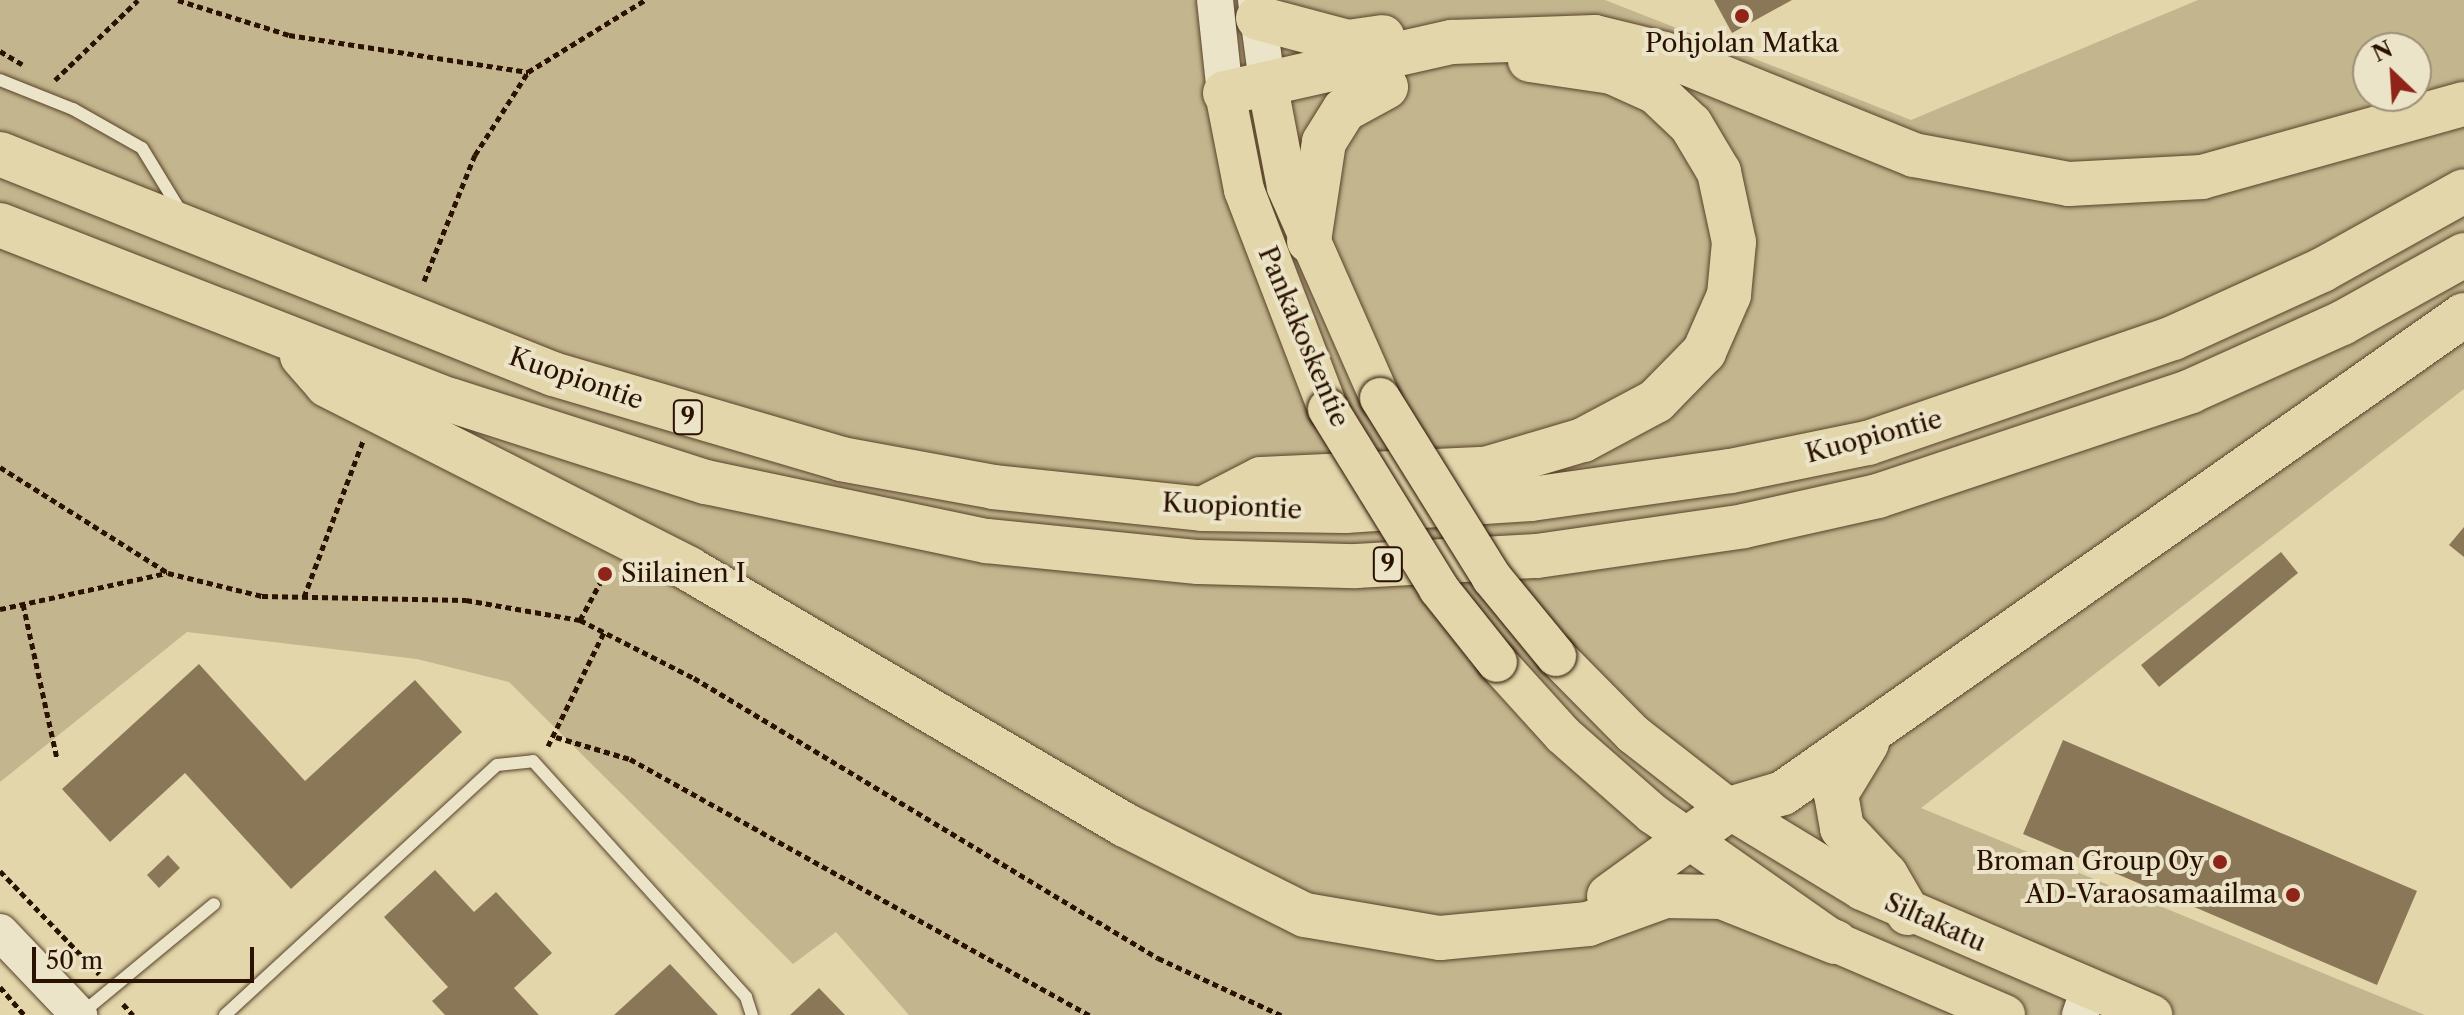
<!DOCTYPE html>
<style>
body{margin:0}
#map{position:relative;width:2464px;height:1015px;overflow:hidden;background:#e2d6aa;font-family:"Libre Caslon Text",serif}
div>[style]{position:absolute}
.green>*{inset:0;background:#c3b58d}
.building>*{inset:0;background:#8a7758}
.path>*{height:5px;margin-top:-2.5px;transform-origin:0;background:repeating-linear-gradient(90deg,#2a1100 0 6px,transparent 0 10px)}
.roads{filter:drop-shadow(0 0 2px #58422a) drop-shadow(0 0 2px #58422a)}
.lane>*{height:12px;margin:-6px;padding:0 6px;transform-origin:6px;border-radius:6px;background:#ece4c8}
.secondary>*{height:36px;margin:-18px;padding:0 18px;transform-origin:18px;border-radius:18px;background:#ece4c8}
.primary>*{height:40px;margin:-20px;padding:0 20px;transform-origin:20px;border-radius:20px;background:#e2d6aa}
.highway>*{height:44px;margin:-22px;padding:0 22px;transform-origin:22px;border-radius:22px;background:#e2d6aa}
.bridges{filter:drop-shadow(0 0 2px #2a1100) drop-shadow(0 0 2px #2a1100)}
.primary-bridge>*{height:40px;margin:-20px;padding:0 20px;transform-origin:20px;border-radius:20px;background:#e2d6aa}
.dots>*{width:22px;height:22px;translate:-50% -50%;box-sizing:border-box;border:4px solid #ece4c8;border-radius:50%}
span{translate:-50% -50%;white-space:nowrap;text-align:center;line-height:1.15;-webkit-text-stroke:8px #ece4c8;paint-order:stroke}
.shield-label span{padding:2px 6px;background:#ece4c8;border:2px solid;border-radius:6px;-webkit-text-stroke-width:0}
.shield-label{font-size:24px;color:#2a1100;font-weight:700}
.poi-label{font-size:26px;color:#2a1100}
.left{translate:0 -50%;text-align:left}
.right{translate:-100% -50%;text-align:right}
.street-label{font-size:26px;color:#2a1100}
.north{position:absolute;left:2352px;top:32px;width:80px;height:80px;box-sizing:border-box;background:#ece4c8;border:2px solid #9e9078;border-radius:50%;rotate:335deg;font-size:22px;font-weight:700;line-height:32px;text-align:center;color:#2a1100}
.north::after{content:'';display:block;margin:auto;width:28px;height:36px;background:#8f2418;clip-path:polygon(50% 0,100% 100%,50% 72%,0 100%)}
.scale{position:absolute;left:32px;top:947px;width:222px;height:36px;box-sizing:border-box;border:4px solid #2a1100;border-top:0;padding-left:10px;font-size:24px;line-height:28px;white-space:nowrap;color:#2a1100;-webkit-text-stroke:6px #ece4c8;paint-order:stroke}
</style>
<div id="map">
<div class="green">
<i style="clip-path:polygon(evenodd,0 0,1605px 0,1911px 120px,2198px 0,2464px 0,2464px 389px,1921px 808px,2425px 1015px,909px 1015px,836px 932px,793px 964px,509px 682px,417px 659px,187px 632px,0 782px,0 0,2368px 48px,2416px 48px,2416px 96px,2368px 96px,2368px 48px)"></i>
</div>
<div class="building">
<i style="clip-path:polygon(1714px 0,1792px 0,1732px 33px)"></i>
<i style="clip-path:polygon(2464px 527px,2464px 557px,2449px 545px)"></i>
<i style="clip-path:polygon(2281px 552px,2298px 573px,2159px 687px,2141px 665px)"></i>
<i style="clip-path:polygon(199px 664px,305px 781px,415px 680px,462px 732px,291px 889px,185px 773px,110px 842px,62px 789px)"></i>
<i style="clip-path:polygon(2063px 740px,2417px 891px,2377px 985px,2023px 834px)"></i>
<i style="clip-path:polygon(168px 855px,180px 868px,159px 888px,147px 875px)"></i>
<i style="clip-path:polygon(435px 870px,474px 912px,496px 892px,552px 953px,514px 988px,539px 1015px,445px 1015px,432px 1001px,448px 987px,384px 917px)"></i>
<i style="clip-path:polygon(670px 964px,718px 1015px,614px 1015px)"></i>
<i style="clip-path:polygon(819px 988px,845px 1015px,790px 1015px)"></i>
</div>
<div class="path">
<i style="left:178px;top:0;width:116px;rotate:17.5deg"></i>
<i style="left:289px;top:35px;width:242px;rotate:8.8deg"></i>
<i style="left:0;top:51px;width:26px;rotate:31deg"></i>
<i style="left:55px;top:80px;width:115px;rotate:-43.9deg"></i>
<i style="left:424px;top:281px;width:136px;rotate:-68deg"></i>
<i style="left:475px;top:155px;width:98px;rotate:-57.4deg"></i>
<i style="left:528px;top:72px;width:137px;rotate:-31.6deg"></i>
<i style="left:0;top:467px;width:199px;rotate:32.2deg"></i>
<i style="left:168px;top:573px;width:97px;rotate:13.7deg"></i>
<i style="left:262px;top:596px;width:204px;rotate:1.1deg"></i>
<i style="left:466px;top:600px;width:116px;rotate:10deg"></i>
<i style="left:580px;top:620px;width:128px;rotate:27deg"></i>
<i style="left:694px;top:678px;width:542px;rotate:31.11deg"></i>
<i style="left:1158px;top:958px;width:136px;rotate:24.9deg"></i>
<i style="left:304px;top:597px;width:167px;rotate:-69.3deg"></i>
<i style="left:23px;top:604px;width:158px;rotate:77.6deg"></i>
<i style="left:0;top:609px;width:171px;rotate:-12.2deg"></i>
<i style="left:580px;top:620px;width:52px;rotate:-61.5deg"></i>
<i style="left:556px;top:737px;width:77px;rotate:16.6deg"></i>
<i style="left:630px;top:759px;width:526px;rotate:29.15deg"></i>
<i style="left:548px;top:746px;width:127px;rotate:-63.8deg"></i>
<i style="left:0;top:871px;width:143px;rotate:46.1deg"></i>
<i style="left:0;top:987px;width:37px;rotate:49deg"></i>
<i style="left:123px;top:1004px;width:15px;rotate:48deg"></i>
</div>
<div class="roads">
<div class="lane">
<i style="left:0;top:80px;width:79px;rotate:21.7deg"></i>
<i style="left:73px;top:109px;width:79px;rotate:29.5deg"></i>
<i style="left:142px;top:148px;width:75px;rotate:58.6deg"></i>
<i style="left:82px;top:1013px;width:171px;rotate:-39.5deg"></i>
<i style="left:225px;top:1015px;width:369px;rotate:-42.6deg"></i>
<i style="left:497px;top:765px;width:36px;rotate:-6deg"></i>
<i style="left:533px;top:761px;width:318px;rotate:47.9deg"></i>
<i style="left:746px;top:997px;width:19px;rotate:72deg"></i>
</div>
<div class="secondary">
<i style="left:1215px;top:0;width:94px;rotate:83.9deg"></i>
<i style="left:1256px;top:0;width:83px;rotate:82.4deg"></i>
<i style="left:0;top:932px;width:115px;rotate:46.4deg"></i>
<i style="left:2080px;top:1015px;width:28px;rotate:-71deg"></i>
</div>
<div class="primary">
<i style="left:1267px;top:82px;width:107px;rotate:79.2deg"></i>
<i style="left:1287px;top:187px;width:231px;rotate:66.2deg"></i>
<i style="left:1225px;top:93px;width:99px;rotate:78.9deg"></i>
<i style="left:1244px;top:190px;width:235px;rotate:69deg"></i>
<i style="left:1556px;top:656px;width:110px;rotate:45.4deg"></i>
<i style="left:1633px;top:734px;width:122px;rotate:38deg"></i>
<i style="left:1729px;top:809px;width:156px;rotate:31.3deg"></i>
<i style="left:1862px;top:890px;width:316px;rotate:23.3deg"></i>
<i style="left:1497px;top:662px;width:98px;rotate:47.9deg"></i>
<i style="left:1563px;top:735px;width:120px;rotate:41.3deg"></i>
<i style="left:1653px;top:814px;width:223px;rotate:35.1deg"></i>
<i style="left:1835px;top:942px;width:185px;rotate:23.2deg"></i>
</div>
<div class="highway">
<i style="left:1258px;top:18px;width:93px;rotate:14.9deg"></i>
<i style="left:1348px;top:42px;width:35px;rotate:-8deg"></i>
<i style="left:1225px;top:93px;width:233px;rotate:-12.7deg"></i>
<i style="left:1452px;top:42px;width:143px;rotate:-2deg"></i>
<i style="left:1595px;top:37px;width:71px;rotate:13.8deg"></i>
<i style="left:1664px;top:54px;width:270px;rotate:22deg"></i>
<i style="left:1914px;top:155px;width:158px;rotate:10.6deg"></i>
<i style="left:2069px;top:184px;width:133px;rotate:-3deg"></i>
<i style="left:2202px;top:177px;width:272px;rotate:-15.6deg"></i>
<i style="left:0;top:154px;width:595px;rotate:21.69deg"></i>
<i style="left:553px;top:374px;width:300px;rotate:16.4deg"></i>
<i style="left:841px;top:459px;width:155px;rotate:10.4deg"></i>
<i style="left:993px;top:487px;width:210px;rotate:6deg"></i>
<i style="left:1202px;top:509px;width:143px;rotate:0.8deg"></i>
<i style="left:1345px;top:511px;width:186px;rotate:-3.7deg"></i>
<i style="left:1531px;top:499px;width:202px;rotate:-8deg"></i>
<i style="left:1731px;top:471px;width:140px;rotate:-11.6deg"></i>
<i style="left:1868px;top:443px;width:323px;rotate:-19deg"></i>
<i style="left:2173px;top:338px;width:164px;rotate:-24.5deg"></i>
<i style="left:2322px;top:270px;width:162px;rotate:-29.1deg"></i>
<i style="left:0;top:225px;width:483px;rotate:21.3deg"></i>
<i style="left:450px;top:400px;width:269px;rotate:17.8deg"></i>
<i style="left:706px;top:482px;width:287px;rotate:11.9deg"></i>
<i style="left:987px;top:541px;width:212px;rotate:5.7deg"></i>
<i style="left:1198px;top:562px;width:158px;rotate:1.5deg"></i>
<i style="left:1356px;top:566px;width:181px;rotate:-3.2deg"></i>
<i style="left:1537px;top:556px;width:209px;rotate:-8.2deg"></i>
<i style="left:1744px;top:526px;width:137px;rotate:-12.6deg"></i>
<i style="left:1878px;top:496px;width:330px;rotate:-18.5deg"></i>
<i style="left:2191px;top:391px;width:166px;rotate:-24.2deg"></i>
<i style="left:2342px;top:323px;width:140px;rotate:-29.1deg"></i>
<i style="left:1309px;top:241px;width:100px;rotate:-81.4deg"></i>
<i style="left:1324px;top:142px;width:38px;rotate:-58deg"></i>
<i style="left:1344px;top:110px;width:48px;rotate:-28.7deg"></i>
<i style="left:302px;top:356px;width:38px;rotate:49deg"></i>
<i style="left:327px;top:385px;width:406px;rotate:26.9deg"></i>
<i style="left:689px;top:569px;width:506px;rotate:30.42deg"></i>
<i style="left:1125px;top:825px;width:201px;rotate:26.6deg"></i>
<i style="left:1305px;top:915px;width:137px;rotate:9.7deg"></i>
<i style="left:1440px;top:938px;width:149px;rotate:-5.4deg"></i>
<i style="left:1588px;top:924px;width:82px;rotate:-20deg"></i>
<i style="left:1665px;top:896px;width:57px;rotate:1deg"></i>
<i style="left:1722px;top:897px;width:122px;rotate:21.7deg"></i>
<i style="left:1208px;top:506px;width:59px;rotate:-27deg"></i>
<i style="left:1261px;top:479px;width:224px;rotate:-2.6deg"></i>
<i style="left:1485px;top:469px;width:102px;rotate:-16.5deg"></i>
<i style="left:1583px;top:440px;width:83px;rotate:-28.1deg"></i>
<i style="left:1656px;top:401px;width:69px;rotate:-45.6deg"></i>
<i style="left:1704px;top:352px;width:62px;rotate:-66.3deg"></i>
<i style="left:1729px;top:295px;width:53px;rotate:-84.6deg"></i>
<i style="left:1734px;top:242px;width:72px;rotate:-102.1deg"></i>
<i style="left:1719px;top:172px;width:55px;rotate:-120.8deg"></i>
<i style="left:1691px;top:125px;width:48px;rotate:-136.7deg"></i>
<i style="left:1656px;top:92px;width:48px;rotate:-155.6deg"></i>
<i style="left:1612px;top:72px;width:83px;rotate:-171.7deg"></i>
<i style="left:1867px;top:743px;width:60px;rotate:121.3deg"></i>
<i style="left:1836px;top:794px;width:35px;rotate:80deg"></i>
<i style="left:1842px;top:828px;width:64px;rotate:46.9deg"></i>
<i style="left:1886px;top:875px;width:44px;rotate:59.9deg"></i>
<i style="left:1609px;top:896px;width:148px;rotate:-35.9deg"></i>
<i style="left:1729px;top:809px;width:56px;rotate:-16.5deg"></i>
<i style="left:1783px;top:793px;width:832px;rotate:-35.07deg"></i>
</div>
</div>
<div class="bridges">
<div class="primary-bridge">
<i style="left:1380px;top:398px;width:212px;rotate:58.1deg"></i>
<i style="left:1492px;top:578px;width:101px;rotate:50.6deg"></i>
<i style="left:1328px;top:409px;width:211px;rotate:58.3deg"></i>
<i style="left:1439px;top:589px;width:93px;rotate:51.5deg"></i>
</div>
</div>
<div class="dots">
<i style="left:1742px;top:16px;background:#8f2418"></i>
<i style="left:605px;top:574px;background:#8f2418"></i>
<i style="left:2220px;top:862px;background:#8f2418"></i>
<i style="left:2293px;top:895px;background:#8f2418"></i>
</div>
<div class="shield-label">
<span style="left:688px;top:417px">9</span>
<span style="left:1388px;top:564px">9</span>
</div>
<div class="poi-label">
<span style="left:1742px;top:44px">Pohjolan Matka</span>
<span class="left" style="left:621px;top:574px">Siilainen I</span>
<span class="right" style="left:2204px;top:862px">Broman Group Oy</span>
<span class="right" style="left:2277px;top:895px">AD-Varaosamaailma</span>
</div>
<div class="street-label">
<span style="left:1303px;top:337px;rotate:67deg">Pankakoskentie</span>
<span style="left:576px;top:379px;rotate:19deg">Kuopiontie</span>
<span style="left:1874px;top:437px;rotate:-15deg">Kuopiontie</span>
<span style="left:1232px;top:507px;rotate:3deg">Kuopiontie</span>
<span style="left:1935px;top:923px;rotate:24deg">Siltakatu</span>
</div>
<div class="north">N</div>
<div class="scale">50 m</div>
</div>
